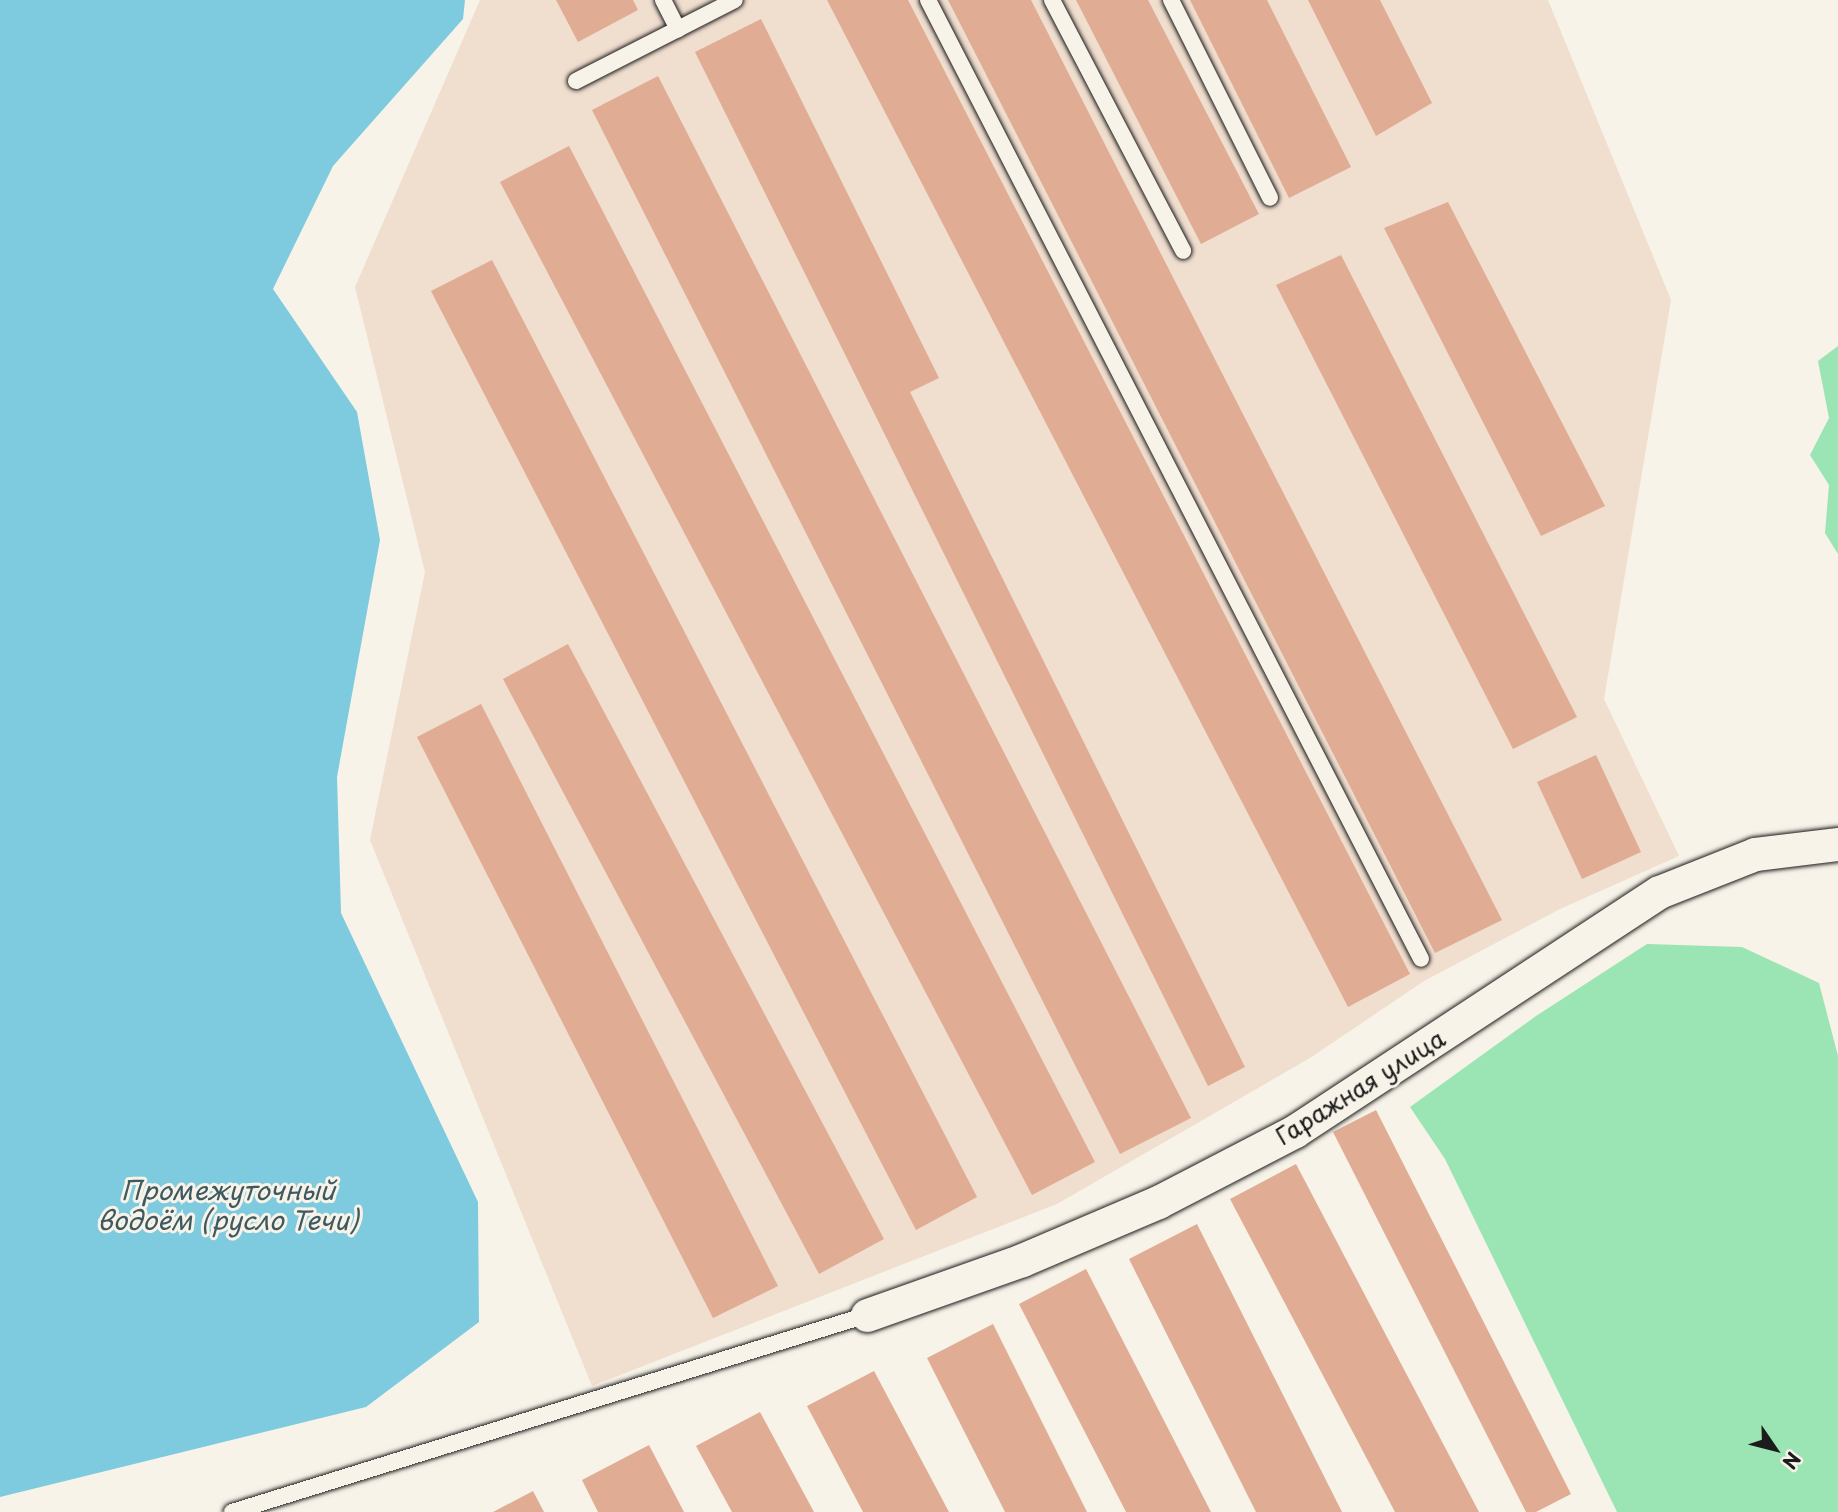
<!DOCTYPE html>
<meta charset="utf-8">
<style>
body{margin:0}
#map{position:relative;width:1838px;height:1512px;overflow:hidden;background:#f7f3e8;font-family:"Playpen Sans",sans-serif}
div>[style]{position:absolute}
.built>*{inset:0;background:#f0decf}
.green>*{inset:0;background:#9be4b3}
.water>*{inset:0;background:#7ecade}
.building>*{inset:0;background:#e0ac94}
.roads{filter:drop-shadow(0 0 2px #1c1c1c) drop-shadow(0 0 2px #1c1c1c)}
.service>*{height:16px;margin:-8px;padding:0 8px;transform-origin:8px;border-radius:8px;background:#f7f3e8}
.minor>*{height:33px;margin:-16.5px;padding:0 16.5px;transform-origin:16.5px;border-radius:16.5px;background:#f7f3e8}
span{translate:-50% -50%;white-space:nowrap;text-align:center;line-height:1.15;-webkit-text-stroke:6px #f7f3e8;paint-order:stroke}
.street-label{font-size:24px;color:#1c1c1c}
.water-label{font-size:26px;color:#3e5960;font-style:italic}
.north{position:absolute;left:1740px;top:1414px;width:70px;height:70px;-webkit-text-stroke:5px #f7f3e8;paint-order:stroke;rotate:125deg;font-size:19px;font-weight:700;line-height:28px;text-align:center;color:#1c1c1c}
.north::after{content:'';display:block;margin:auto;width:24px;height:32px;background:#1c1c1c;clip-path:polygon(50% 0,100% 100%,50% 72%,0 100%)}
</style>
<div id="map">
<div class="built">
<i style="clip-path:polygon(480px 0,1548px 0,1671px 300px,1604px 699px,1679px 856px,1560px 909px,1424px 981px,1310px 1058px,1057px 1204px,592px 1386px,370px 840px,425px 572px,355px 287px)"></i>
</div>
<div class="green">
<i style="clip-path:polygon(1838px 346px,1838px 554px,1825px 533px,1829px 485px,1810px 455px,1829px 418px,1818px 361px)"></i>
<i style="clip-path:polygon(1647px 944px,1742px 947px,1819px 983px,1838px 1056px,1838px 1512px,1617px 1512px,1445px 1159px,1410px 1107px,1536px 1016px)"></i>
</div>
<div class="water">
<i style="clip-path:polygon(0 0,465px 0,463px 19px,333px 166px,273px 289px,357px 412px,380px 540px,337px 777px,341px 913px,478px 1202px,479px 1322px,366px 1407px,0 1497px)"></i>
</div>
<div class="building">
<i style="clip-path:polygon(556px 0,633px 0,638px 10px,578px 42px)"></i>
<i style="clip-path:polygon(827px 0,908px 0,1410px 974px,1348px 1007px)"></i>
<i style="clip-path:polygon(948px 0,1031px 0,1502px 920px,1435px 953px)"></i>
<i style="clip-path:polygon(1076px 0,1148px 0,1259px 214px,1201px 244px)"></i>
<i style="clip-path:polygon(1190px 0,1267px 0,1351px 167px,1289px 198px)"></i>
<i style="clip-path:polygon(1308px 0,1380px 0,1432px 103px,1376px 136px)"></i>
<i style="clip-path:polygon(761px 19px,939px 378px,910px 392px,1245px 1067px,1208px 1086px,695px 52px)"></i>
<i style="clip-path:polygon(658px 76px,1191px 1118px,1120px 1154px,592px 110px)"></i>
<i style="clip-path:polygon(569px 146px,1095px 1162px,1032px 1195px,500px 182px)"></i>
<i style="clip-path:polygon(1448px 202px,1605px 506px,1541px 536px,1384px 228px)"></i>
<i style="clip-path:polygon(1341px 255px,1577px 717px,1513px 749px,1276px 285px)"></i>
<i style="clip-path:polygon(492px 260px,977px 1197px,916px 1230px,431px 291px)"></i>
<i style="clip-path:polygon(568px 644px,884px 1239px,819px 1274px,503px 679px)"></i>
<i style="clip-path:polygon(481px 704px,778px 1286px,713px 1318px,417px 737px)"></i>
<i style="clip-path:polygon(1596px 755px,1641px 852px,1582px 879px,1537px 782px)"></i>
<i style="clip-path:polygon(1376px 1110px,1571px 1494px,1536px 1512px,1526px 1512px,1333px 1132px)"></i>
<i style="clip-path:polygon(1296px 1164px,1479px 1512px,1395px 1512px,1230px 1199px)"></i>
<i style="clip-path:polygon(1197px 1224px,1342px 1512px,1256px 1512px,1129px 1259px)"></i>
<i style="clip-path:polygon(1086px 1269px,1211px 1512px,1126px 1512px,1019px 1304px)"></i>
<i style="clip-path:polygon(993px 1324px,1087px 1512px,1005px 1512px,927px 1358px)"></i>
<i style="clip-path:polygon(874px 1371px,949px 1512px,863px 1512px,807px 1406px)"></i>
<i style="clip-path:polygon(760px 1412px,814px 1512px,732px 1512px,696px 1446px)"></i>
<i style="clip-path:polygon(649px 1445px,684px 1512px,598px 1512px,582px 1480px)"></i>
<i style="clip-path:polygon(533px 1491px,544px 1512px,493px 1512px)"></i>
</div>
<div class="roads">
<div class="service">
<i style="left:663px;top:0;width:33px;rotate:63deg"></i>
<i style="left:928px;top:0;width:1078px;rotate:62.79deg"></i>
<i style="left:1052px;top:0;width:283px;rotate:62.4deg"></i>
<i style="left:1171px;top:0;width:221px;rotate:63.4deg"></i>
<i style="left:576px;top:81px;width:178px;rotate:-27deg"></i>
<i style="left:232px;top:1512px;width:665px;rotate:-17.24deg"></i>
</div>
<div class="minor">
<i style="left:867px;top:1315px;width:164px;rotate:-19.5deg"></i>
<i style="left:1022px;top:1260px;width:148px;rotate:-23.1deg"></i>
<i style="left:1158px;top:1202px;width:154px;rotate:-27.4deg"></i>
<i style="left:1295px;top:1131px;width:435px;rotate:-33.3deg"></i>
<i style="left:1659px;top:892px;width:103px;rotate:-21.6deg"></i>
<i style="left:1755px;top:854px;width:84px;rotate:-6.9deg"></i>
</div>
</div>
<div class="street-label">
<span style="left:1360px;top:1087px;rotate:-32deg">Гаражная улица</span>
</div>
<div class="water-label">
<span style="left:228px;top:1205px">Промежуточный<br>водоём (русло Течи)</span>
</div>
<div class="north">N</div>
</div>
